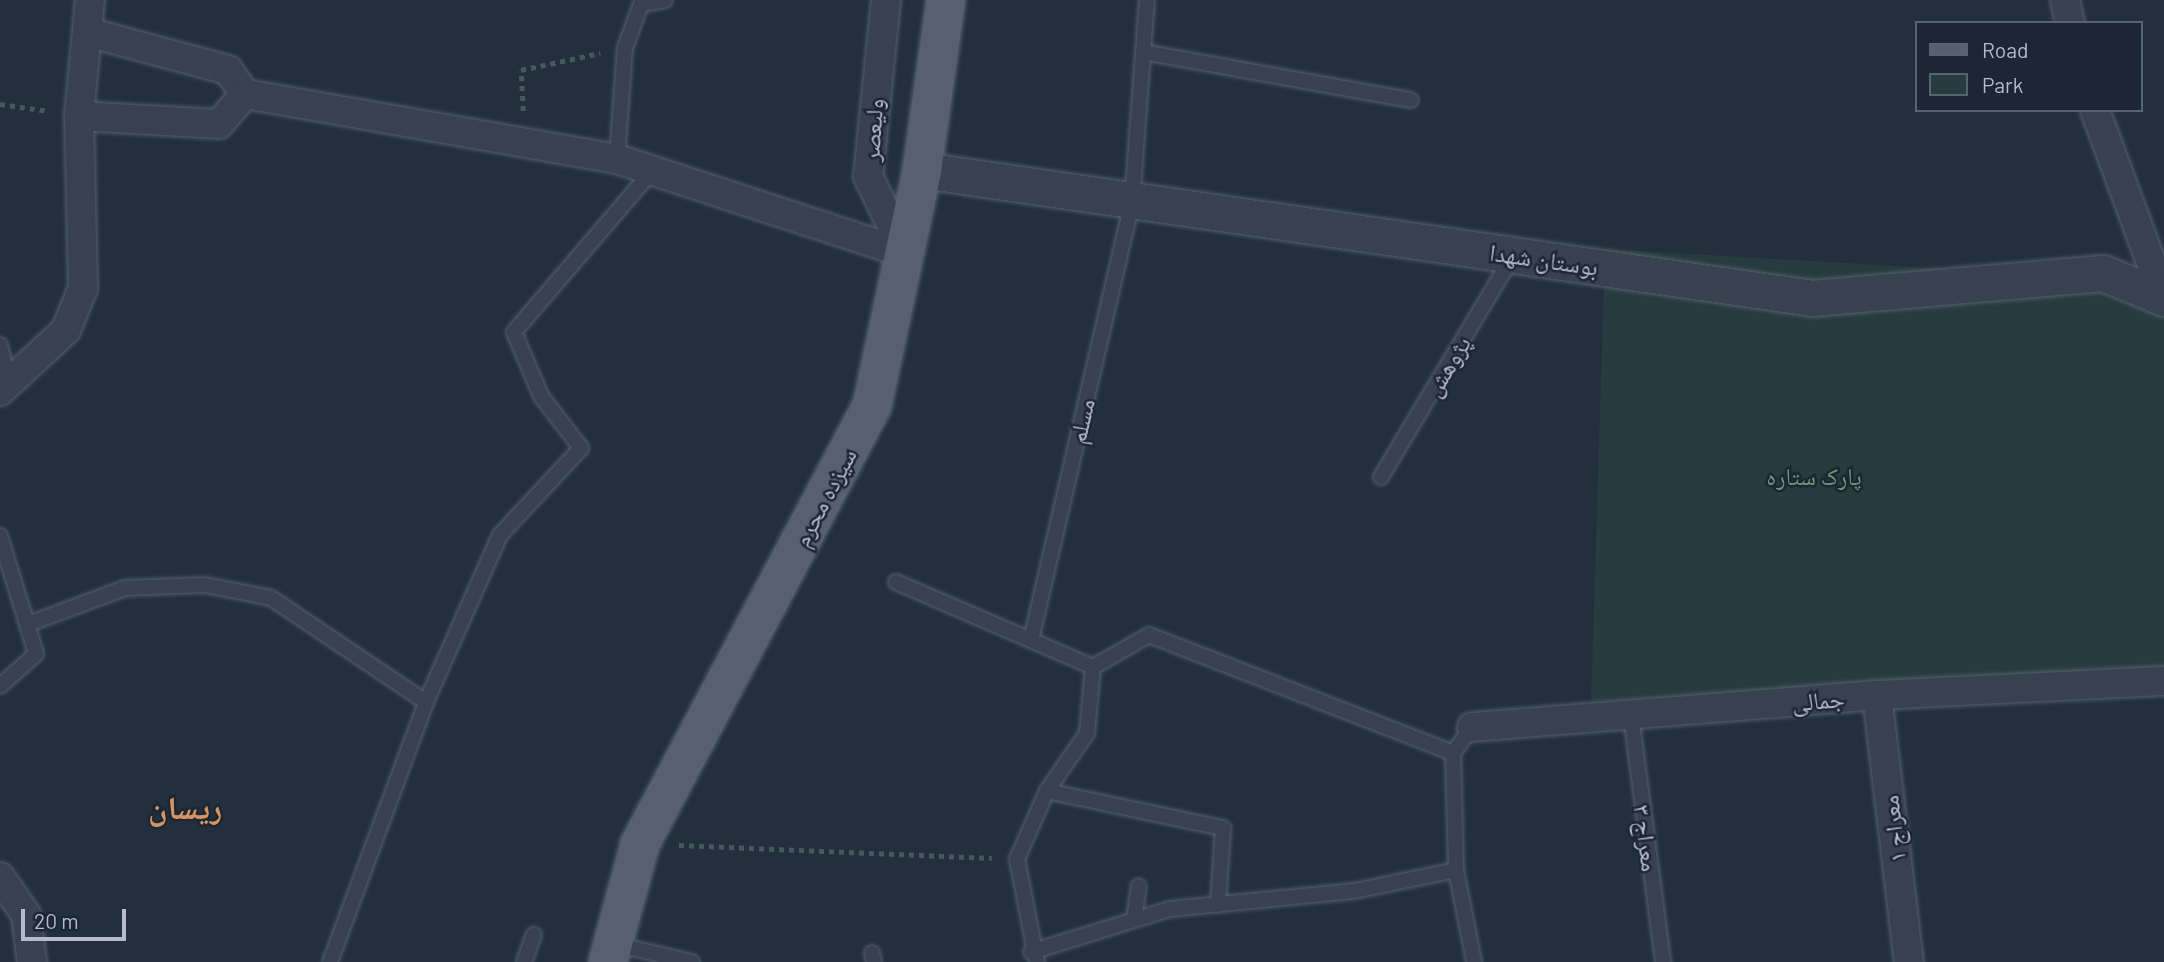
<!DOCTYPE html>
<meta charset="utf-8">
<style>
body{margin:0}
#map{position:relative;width:2164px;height:962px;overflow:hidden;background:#242f3e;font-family:Barlow,"Noto Naskh Arabic",sans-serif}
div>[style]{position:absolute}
.green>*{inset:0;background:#263c3f}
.path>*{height:4.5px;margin-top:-2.25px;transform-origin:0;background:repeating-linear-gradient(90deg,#44595c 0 5px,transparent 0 10px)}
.roads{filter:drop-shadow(0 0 2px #565f6c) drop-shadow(0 0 2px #565f6c)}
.service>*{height:14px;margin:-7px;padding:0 7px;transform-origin:7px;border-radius:7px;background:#38414e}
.minor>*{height:28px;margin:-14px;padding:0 14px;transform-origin:14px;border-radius:14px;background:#38414e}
.tertiary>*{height:35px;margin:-17.5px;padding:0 17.5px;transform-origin:17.5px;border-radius:17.5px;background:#38414e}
.primary>*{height:38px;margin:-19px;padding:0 19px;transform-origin:19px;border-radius:19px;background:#56606e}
span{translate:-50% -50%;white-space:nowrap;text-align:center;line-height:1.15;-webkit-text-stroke:5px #1d2633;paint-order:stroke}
.street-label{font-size:24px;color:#b4bcc9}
.park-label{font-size:24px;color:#6b9a76}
.district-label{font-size:32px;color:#d59563;font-weight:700}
.legend{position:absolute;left:1915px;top:21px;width:228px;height:91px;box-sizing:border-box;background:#1d2633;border:2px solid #59626f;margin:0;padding:9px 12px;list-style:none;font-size:21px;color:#b4bcc9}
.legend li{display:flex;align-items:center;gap:14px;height:35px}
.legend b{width:35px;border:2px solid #59626f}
.scale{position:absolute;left:21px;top:909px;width:105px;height:32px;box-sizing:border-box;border:4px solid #b4bcc9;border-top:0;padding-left:9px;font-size:21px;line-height:24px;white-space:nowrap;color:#b4bcc9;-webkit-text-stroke:5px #1d2633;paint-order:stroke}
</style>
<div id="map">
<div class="green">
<i style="clip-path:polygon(1605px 249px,2103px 278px,2164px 298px,2164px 677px,1591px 701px)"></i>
</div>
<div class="path">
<i style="left:0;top:104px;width:49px;rotate:8.3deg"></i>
<i style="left:523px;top:111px;width:41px;rotate:-92.8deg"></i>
<i style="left:521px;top:70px;width:81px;rotate:-12.1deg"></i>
<i style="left:679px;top:845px;width:313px;rotate:2.4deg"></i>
</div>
<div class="roads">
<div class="service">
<i style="left:1143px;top:52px;width:272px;rotate:10.2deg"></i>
<i style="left:617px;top:159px;width:111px;rotate:-85.9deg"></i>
<i style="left:625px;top:48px;width:47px;rotate:-70deg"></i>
<i style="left:641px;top:4px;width:24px;rotate:-9deg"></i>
<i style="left:0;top:345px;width:41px;rotate:77.3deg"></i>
<i style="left:1381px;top:477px;width:257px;rotate:-59.2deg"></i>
<i style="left:0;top:536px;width:123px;rotate:73deg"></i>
<i style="left:36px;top:654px;width:48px;rotate:138.4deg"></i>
<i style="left:896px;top:582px;width:215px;rotate:23.3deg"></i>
<i style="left:31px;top:623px;width:100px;rotate:-20.4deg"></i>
<i style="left:125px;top:588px;width:80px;rotate:-2.1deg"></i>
<i style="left:205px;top:585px;width:67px;rotate:11.1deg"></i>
<i style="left:271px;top:598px;width:187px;rotate:33.9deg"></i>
<i style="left:1031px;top:640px;width:449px;rotate:-77deg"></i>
<i style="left:1132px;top:203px;width:204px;rotate:-85.8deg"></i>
<i style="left:1631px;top:715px;width:249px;rotate:82.6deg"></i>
<i style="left:1472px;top:727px;width:32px;rotate:126deg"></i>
<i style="left:1453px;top:753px;width:117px;rotate:88.5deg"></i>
<i style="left:1456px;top:870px;width:94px;rotate:78.9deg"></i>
<i style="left:1047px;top:791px;width:180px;rotate:11.9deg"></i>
<i style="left:1223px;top:828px;width:77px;rotate:93.7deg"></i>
<i style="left:1134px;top:920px;width:34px;rotate:-82deg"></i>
<i style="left:614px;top:944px;width:80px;rotate:13deg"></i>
<i style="left:1031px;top:952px;width:145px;rotate:-17.2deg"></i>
<i style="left:1170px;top:909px;width:185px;rotate:-5.6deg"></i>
<i style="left:1354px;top:891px;width:104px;rotate:-11.6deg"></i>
<i style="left:872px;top:953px;width:9px;rotate:77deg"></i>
<i style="left:330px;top:962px;width:277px;rotate:-69.7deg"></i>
<i style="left:426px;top:702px;width:183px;rotate:-66.1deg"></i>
<i style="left:500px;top:535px;width:119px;rotate:-47deg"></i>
<i style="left:581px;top:448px;width:66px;rotate:-127.6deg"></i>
<i style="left:541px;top:396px;width:69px;rotate:-112.9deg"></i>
<i style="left:514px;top:332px;width:212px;rotate:-49.4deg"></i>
<i style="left:524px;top:962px;width:29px;rotate:-70deg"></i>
<i style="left:1037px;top:962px;width:105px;rotate:-101deg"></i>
<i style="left:1017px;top:859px;width:74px;rotate:-66.2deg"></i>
<i style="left:1047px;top:791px;width:70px;rotate:-55.4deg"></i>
<i style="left:1087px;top:733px;width:66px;rotate:-84.8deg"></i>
<i style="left:1093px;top:667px;width:64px;rotate:-29.7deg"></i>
<i style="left:1149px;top:635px;width:326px;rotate:21.2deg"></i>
</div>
<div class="minor">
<i style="left:886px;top:0;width:177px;rotate:95.8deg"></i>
<i style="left:868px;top:176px;width:85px;rotate:64.3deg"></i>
<i style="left:2065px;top:0;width:24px;rotate:78deg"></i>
<i style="left:87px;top:32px;width:146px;rotate:15.1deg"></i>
<i style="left:228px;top:70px;width:29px;rotate:55deg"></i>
<i style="left:245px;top:94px;width:378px;rotate:9.9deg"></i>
<i style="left:617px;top:159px;width:303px;rotate:18.1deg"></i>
<i style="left:2095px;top:110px;width:200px;rotate:69.8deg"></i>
<i style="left:79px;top:116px;width:140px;rotate:3.3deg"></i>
<i style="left:219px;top:124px;width:40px;rotate:-49deg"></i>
<i style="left:0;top:391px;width:90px;rotate:-42.7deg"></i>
<i style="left:66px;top:330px;width:45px;rotate:-68deg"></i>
<i style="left:83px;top:288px;width:172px;rotate:-91.3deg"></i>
<i style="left:79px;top:116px;width:117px;rotate:-84.6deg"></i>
<i style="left:1877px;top:695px;width:269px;rotate:83.2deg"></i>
<i style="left:1472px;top:727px;width:406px;rotate:-4.5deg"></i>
<i style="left:1877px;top:695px;width:287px;rotate:-2.8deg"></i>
<i style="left:0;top:877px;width:46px;rotate:55.6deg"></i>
<i style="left:26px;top:915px;width:47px;rotate:82.7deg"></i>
</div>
<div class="tertiary">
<i style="left:922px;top:170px;width:899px;rotate:8.18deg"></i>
<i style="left:1812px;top:298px;width:292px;rotate:-4.9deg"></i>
<i style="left:2103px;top:273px;width:66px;rotate:22.3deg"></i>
</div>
<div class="primary">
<i style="left:608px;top:962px;width:122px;rotate:-74.8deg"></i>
<i style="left:640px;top:844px;width:496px;rotate:-62.1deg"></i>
<i style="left:872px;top:406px;width:241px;rotate:-78deg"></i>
<i style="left:922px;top:170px;width:172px;rotate:-82deg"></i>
</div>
</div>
<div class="street-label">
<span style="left:872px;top:130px;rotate:-86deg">ولیعصر</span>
<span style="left:1544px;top:259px;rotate:8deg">بوستان شهدا</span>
<span style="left:1447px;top:366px;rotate:-59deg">پژوهش</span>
<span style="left:1081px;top:421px;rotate:-77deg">مسلم</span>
<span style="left:824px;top:497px;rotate:-62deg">سیزده محرم</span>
<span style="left:1818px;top:700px;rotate:-5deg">جمالی</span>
<span style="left:1893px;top:829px;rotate:-97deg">معراج ۱</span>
<span style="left:1647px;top:838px;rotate:83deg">معراج ۳</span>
</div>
<div class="park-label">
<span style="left:1814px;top:476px">پارک ستاره</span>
</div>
<div class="district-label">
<span style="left:185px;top:806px">ریسان</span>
</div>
<ul class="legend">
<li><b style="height:9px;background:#56606e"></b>Road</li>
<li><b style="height:19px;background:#263c3f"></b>Park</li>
</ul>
<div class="scale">20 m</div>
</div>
